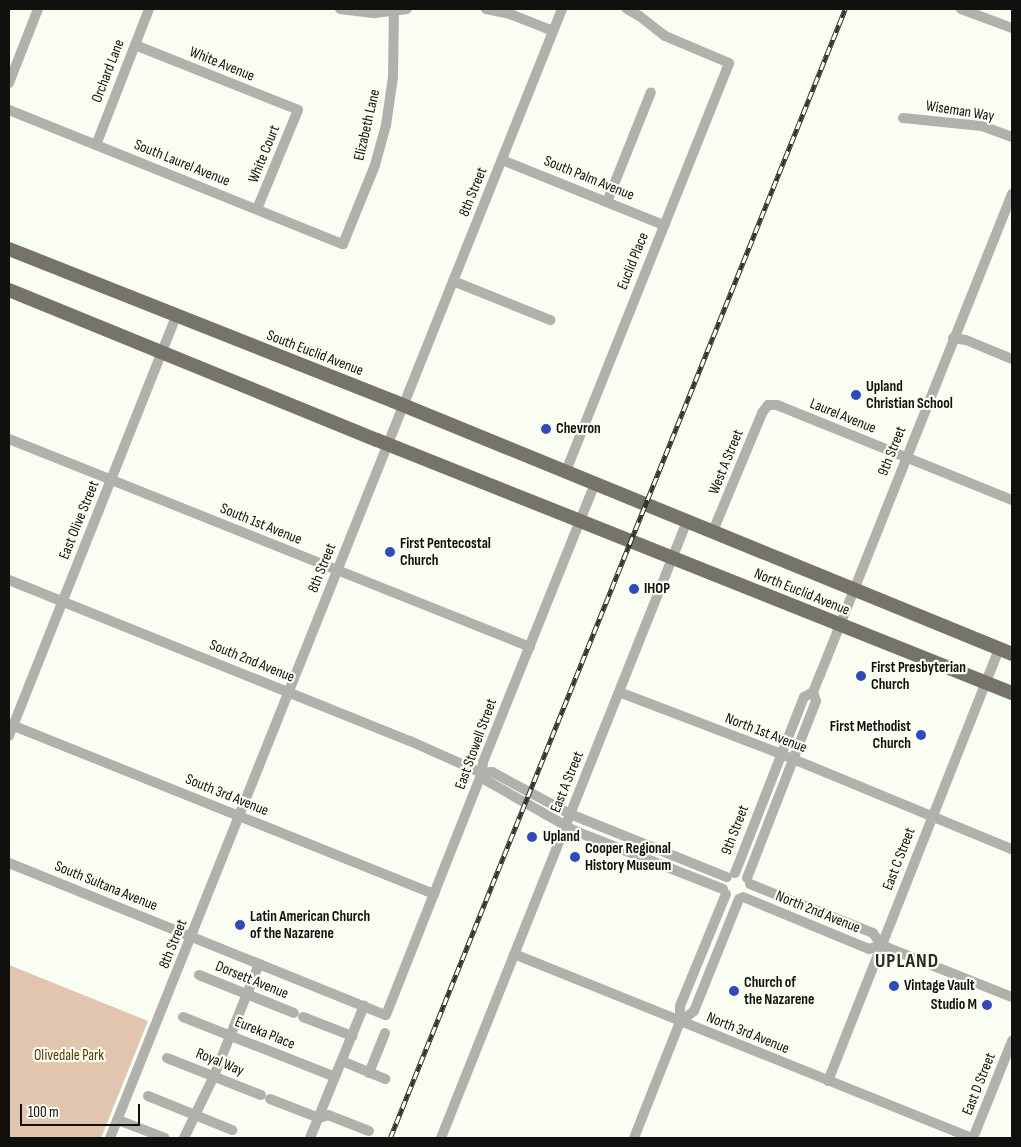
<!DOCTYPE html>
<style>
body{margin:0}
#map{position:relative;width:1021px;height:1147px;overflow:hidden;background:#fafdf2;font-family:"Sofia Sans Condensed",sans-serif}
div>[style]{position:absolute}
.green>*{inset:0;background:#e1c5ae}
.minor>*{height:10px;margin:-5px;padding:0 5px;transform-origin:5px;border-radius:5px;background:#b2b0ac}
.major>*{height:14px;margin:-7px;padding:0 7px;transform-origin:7px;border-radius:7px;background:#76736b}
.rail>*{height:4.5px;margin-top:-2.25px;transform-origin:0;background:repeating-linear-gradient(90deg,#fafdf2 0 8px,#31332f 0 16px);box-sizing:border-box;border-block:1px solid #31332f}
.dots>*{width:14px;height:14px;translate:-50% -50%;box-sizing:border-box;border:2px solid #fafdf2;border-radius:50%}
span{translate:-50% -50%;white-space:nowrap;text-align:center;line-height:1.15;-webkit-text-stroke:4.5px #fafdf2;paint-order:stroke}
.street-label{font-size:15px;color:#10110e}
.poi-label{font-size:15px;color:#10110e;font-weight:700}
.left{translate:0 -50%;text-align:left}
.right{translate:-100% -50%;text-align:right}
.park-label{font-size:15px;color:#603403}
.district-label{font-size:20px;color:#292b23;font-weight:700;letter-spacing:1px}
.frame{position:absolute;inset:0;border:10px solid #10110e;pointer-events:none}
.scale{position:absolute;left:20px;top:1104px;width:120px;height:22px;box-sizing:border-box;border:2px solid #10110e;border-top:0;padding-left:6px;font-size:15px;line-height:18px;white-space:nowrap;color:#10110e;-webkit-text-stroke:4px #fafdf2;paint-order:stroke}
</style>
<div id="map">
<div class="green">
<i style="clip-path:polygon(9px 965px,148px 1021px,101px 1138px,9px 1138px)"></i>
</div>
<div class="minor">
<i style="left:340px;top:9px;width:35px;rotate:7deg"></i>
<i style="left:375px;top:13px;width:32px;rotate:-7deg"></i>
<i style="left:486px;top:9px;width:25px;rotate:12deg"></i>
<i style="left:510px;top:14px;width:46px;rotate:21.6deg"></i>
<i style="left:961px;top:9px;width:54px;rotate:20.4deg"></i>
<i style="left:135px;top:45px;width:175px;rotate:21.7deg"></i>
<i style="left:298px;top:110px;width:107px;rotate:112.5deg"></i>
<i style="left:9px;top:83px;width:79px;rotate:-68.6deg"></i>
<i style="left:9px;top:110px;width:360px;rotate:21.9deg"></i>
<i style="left:343px;top:244px;width:85px;rotate:-67.9deg"></i>
<i style="left:375px;top:165px;width:41px;rotate:-74.6deg"></i>
<i style="left:386px;top:125px;width:49px;rotate:-81.7deg"></i>
<i style="left:393px;top:77px;width:68px;rotate:-89.2deg"></i>
<i style="left:903px;top:118px;width:79px;rotate:5.8deg"></i>
<i style="left:982px;top:126px;width:32px;rotate:20deg"></i>
<i style="left:96px;top:145px;width:146px;rotate:-68.7deg"></i>
<i style="left:502px;top:160px;width:175px;rotate:21.9deg"></i>
<i style="left:607px;top:202px;width:118px;rotate:-68.2deg"></i>
<i style="left:453px;top:281px;width:105px;rotate:21.9deg"></i>
<i style="left:953px;top:338px;width:13px;rotate:9deg"></i>
<i style="left:966px;top:340px;width:50px;rotate:22.4deg"></i>
<i style="left:9px;top:439px;width:561px;rotate:21.76deg"></i>
<i style="left:566px;top:471px;width:439px;rotate:-68.2deg"></i>
<i style="left:729px;top:63px;width:69px;rotate:-157.1deg"></i>
<i style="left:665px;top:36px;width:33px;rotate:-142deg"></i>
<i style="left:639px;top:16px;width:14px;rotate:-150deg"></i>
<i style="left:713px;top:531px;width:128px;rotate:-67.4deg"></i>
<i style="left:762px;top:413px;width:10px;rotate:-53deg"></i>
<i style="left:768px;top:405px;width:9px"></i>
<i style="left:777px;top:405px;width:253px;rotate:22deg"></i>
<i style="left:9px;top:580px;width:432px;rotate:21.9deg"></i>
<i style="left:410px;top:741px;width:79px;rotate:24deg"></i>
<i style="left:482px;top:773px;width:10px;rotate:-6deg"></i>
<i style="left:492px;top:772px;width:89px;rotate:28.3deg"></i>
<i style="left:570px;top:814px;width:169px;rotate:21.9deg"></i>
<i style="left:619px;top:692px;width:173px;rotate:20.9deg"></i>
<i style="left:781px;top:754px;width:250px;rotate:22.4deg"></i>
<i style="left:9px;top:724px;width:458px;rotate:21.8deg"></i>
<i style="left:9px;top:736px;width:452px;rotate:-68.3deg"></i>
<i style="left:482px;top:773px;width:9px;rotate:58deg"></i>
<i style="left:487px;top:781px;width:101px;rotate:29.6deg"></i>
<i style="left:575px;top:831px;width:159px;rotate:21.4deg"></i>
<i style="left:9px;top:863px;width:406px;rotate:22deg"></i>
<i style="left:386px;top:1015px;width:260px;rotate:-68.4deg"></i>
<i style="left:482px;top:773px;width:11px;rotate:-85deg"></i>
<i style="left:483px;top:762px;width:301px;rotate:-68.1deg"></i>
<i style="left:735px;top:873px;width:189px;rotate:-68.6deg"></i>
<i style="left:804px;top:697px;width:10px;rotate:-29deg"></i>
<i style="left:747px;top:878px;width:190px;rotate:-68.7deg"></i>
<i style="left:816px;top:701px;width:9px;rotate:-108deg"></i>
<i style="left:813px;top:692px;width:18px;rotate:-68deg"></i>
<i style="left:820px;top:675px;width:518px;rotate:-68.24deg"></i>
<i style="left:750px;top:884px;width:132px;rotate:21.7deg"></i>
<i style="left:873px;top:933px;width:14px;rotate:56deg"></i>
<i style="left:881px;top:945px;width:141px;rotate:21.7deg"></i>
<i style="left:743px;top:897px;width:136px;rotate:22.4deg"></i>
<i style="left:869px;top:949px;width:13px;rotate:-18deg"></i>
<i style="left:514px;top:954px;width:493px;rotate:21.9deg"></i>
<i style="left:199px;top:975px;width:102px;rotate:21.8deg"></i>
<i style="left:183px;top:1017px;width:163px;rotate:21.5deg"></i>
<i style="left:303px;top:1017px;width:53px;rotate:21.2deg"></i>
<i style="left:680px;top:1022px;width:18px;rotate:-38deg"></i>
<i style="left:694px;top:1011px;width:121px;rotate:-68.1deg"></i>
<i style="left:167px;top:1058px;width:101px;rotate:21.5deg"></i>
<i style="left:342px;top:1061px;width:47px;rotate:22.7deg"></i>
<i style="left:369px;top:1073px;width:43px;rotate:-68.2deg"></i>
<i style="left:828px;top:1081px;width:465px;rotate:-68.4deg"></i>
<i style="left:148px;top:1096px;width:91px;rotate:22deg"></i>
<i style="left:270px;top:1099px;width:53px;rotate:21.2deg"></i>
<i style="left:319px;top:1118px;width:9px;rotate:-18deg"></i>
<i style="left:328px;top:1115px;width:44px;rotate:21.3deg"></i>
<i style="left:118px;top:1120px;width:50px;rotate:21deg"></i>
<i style="left:110px;top:1138px;width:1216px;rotate:-68.18deg"></i>
<i style="left:184px;top:1138px;width:69px;rotate:-64.2deg"></i>
<i style="left:214px;top:1076px;width:121px;rotate:-68.1deg"></i>
<i style="left:310px;top:1138px;width:143px;rotate:-67.8deg"></i>
<i style="left:441px;top:1138px;width:664px;rotate:-68.26deg"></i>
<i style="left:634px;top:1138px;width:125px;rotate:-68.4deg"></i>
<i style="left:680px;top:1022px;width:16px;rotate:-90deg"></i>
<i style="left:680px;top:1006px;width:121px;rotate:-67.7deg"></i>
<i style="left:973px;top:1138px;width:105px;rotate:-68.1deg"></i>
</div>
<div class="major">
<i style="left:9px;top:249px;width:413px;rotate:21.6deg"></i>
<i style="left:393px;top:401px;width:669px;rotate:22.23deg"></i>
<i style="left:9px;top:290px;width:397px;rotate:22.2deg"></i>
<i style="left:377px;top:440px;width:684px;rotate:21.72deg"></i>
</div>
<div class="rail">
<i style="left:390px;top:1138px;width:1217px;rotate:-68.05deg"></i>
</div>
<div class="dots">
<i style="left:856px;top:395px;background:#314abb"></i>
<i style="left:546px;top:429px;background:#314abb"></i>
<i style="left:390px;top:552px;background:#314abb"></i>
<i style="left:634px;top:589px;background:#314abb"></i>
<i style="left:861px;top:676px;background:#314abb"></i>
<i style="left:921px;top:735px;background:#314abb"></i>
<i style="left:532px;top:837px;background:#314abb"></i>
<i style="left:575px;top:857px;background:#314abb"></i>
<i style="left:240px;top:925px;background:#314abb"></i>
<i style="left:894px;top:986px;background:#314abb"></i>
<i style="left:734px;top:991px;background:#314abb"></i>
<i style="left:987px;top:1005px;background:#314abb"></i>
</div>
<div class="street-label">
<span style="left:222px;top:64px;rotate:22deg">White Avenue</span>
<span style="left:108px;top:71px;rotate:-69deg">Orchard Lane</span>
<span style="left:960px;top:111px;rotate:9deg">Wiseman Way</span>
<span style="left:367px;top:125px;rotate:-77deg">Elizabeth Lane</span>
<span style="left:264px;top:154px;rotate:-68deg">White Court</span>
<span style="left:182px;top:163px;rotate:22deg">South Laurel Avenue</span>
<span style="left:589px;top:178px;rotate:22deg">South Palm Avenue</span>
<span style="left:473px;top:192px;rotate:-68deg">8th Street</span>
<span style="left:633px;top:261px;rotate:-68deg">Euclid Place</span>
<span style="left:315px;top:353px;rotate:21deg">South Euclid Avenue</span>
<span style="left:843px;top:416px;rotate:22deg">Laurel Avenue</span>
<span style="left:892px;top:451px;rotate:-68deg">9th Street</span>
<span style="left:726px;top:462px;rotate:-68deg">West A Street</span>
<span style="left:79px;top:520px;rotate:-68deg">East Olive Street</span>
<span style="left:261px;top:524px;rotate:22deg">South 1st Avenue</span>
<span style="left:322px;top:568px;rotate:-68deg">8th Street</span>
<span style="left:802px;top:592px;rotate:22deg">North Euclid Avenue</span>
<span style="left:252px;top:661px;rotate:22deg">South 2nd Avenue</span>
<span style="left:766px;top:733px;rotate:21deg">North 1st Avenue</span>
<span style="left:476px;top:744px;rotate:-70deg">East Stowell Street</span>
<span style="left:567px;top:782px;rotate:-68deg">East A Street</span>
<span style="left:227px;top:795px;rotate:22deg">South 3rd Avenue</span>
<span style="left:735px;top:830px;rotate:-69deg">9th Street</span>
<span style="left:899px;top:859px;rotate:-69deg">East C Street</span>
<span style="left:106px;top:886px;rotate:22deg">South Sultana Avenue</span>
<span style="left:818px;top:912px;rotate:22deg">North 2nd Avenue</span>
<span style="left:173px;top:944px;rotate:-68deg">8th Street</span>
<span style="left:252px;top:980px;rotate:22deg">Dorsett Avenue</span>
<span style="left:265px;top:1033px;rotate:22deg">Eureka Place</span>
<span style="left:748px;top:1033px;rotate:22deg">North 3rd Avenue</span>
<span style="left:220px;top:1062px;rotate:22deg">Royal Way</span>
<span style="left:979px;top:1084px;rotate:-68deg">East D Street</span>
</div>
<div class="poi-label">
<span class="left" style="left:866px;top:395px">Upland<br>Christian School</span>
<span class="left" style="left:556px;top:429px">Chevron</span>
<span class="left" style="left:400px;top:552px">First Pentecostal<br>Church</span>
<span class="left" style="left:644px;top:589px">IHOP</span>
<span class="left" style="left:871px;top:676px">First Presbyterian<br>Church</span>
<span class="right" style="left:911px;top:735px">First Methodist<br>Church</span>
<span class="left" style="left:543px;top:837px">Upland</span>
<span class="left" style="left:585px;top:857px">Cooper Regional<br>History Museum</span>
<span class="left" style="left:250px;top:925px">Latin American Church<br>of the Nazarene</span>
<span class="left" style="left:744px;top:991px">Church of<br>the Nazarene</span>
<span class="left" style="left:904px;top:986px">Vintage Vault</span>
<span class="right" style="left:977px;top:1005px">Studio M</span>
</div>
<div class="park-label">
<span style="left:69px;top:1056px">Olivedale Park</span>
</div>
<div class="district-label">
<span style="left:907px;top:961px">UPLAND</span>
</div>
<div class="frame"></div>
<div class="scale">100 m</div>
</div>
